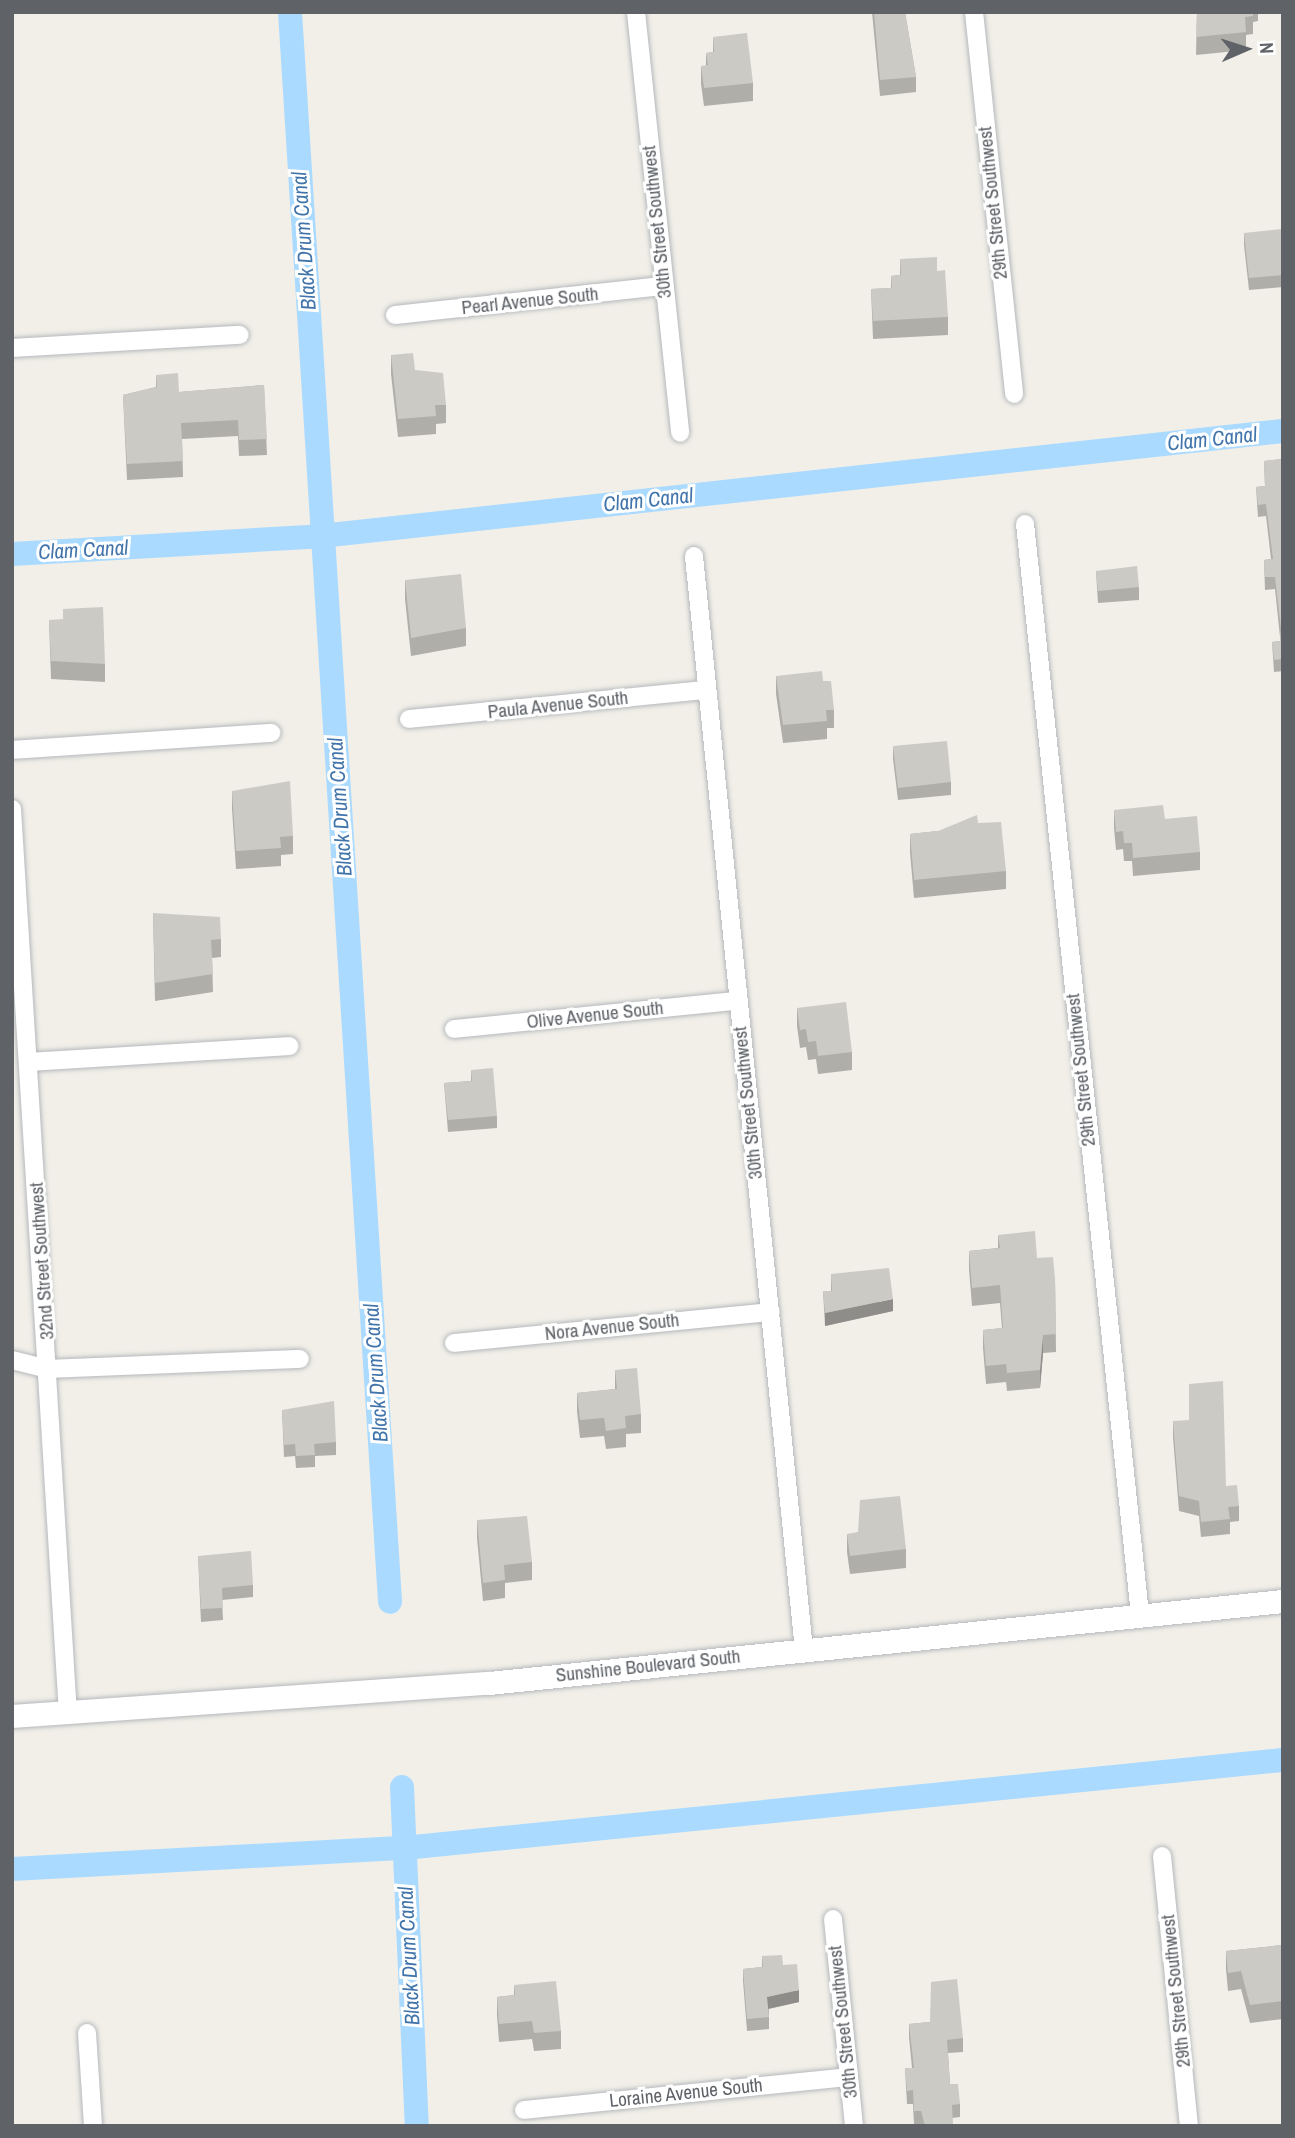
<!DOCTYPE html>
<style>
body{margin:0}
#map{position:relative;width:1295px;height:2138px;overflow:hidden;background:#f1efe8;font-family:"Archivo Narrow",sans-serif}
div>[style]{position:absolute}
.canal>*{height:24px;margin:-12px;padding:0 12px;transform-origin:12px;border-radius:12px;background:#aadaff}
.roads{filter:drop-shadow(0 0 2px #b5b8bc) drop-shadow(0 0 2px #b5b8bc)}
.minor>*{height:18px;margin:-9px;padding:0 9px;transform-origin:9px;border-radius:9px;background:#fff}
.tertiary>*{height:23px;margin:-11.5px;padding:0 11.5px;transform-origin:11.5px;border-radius:11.5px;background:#fff}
.wall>*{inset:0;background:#afaea9}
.shaded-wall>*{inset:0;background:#8f8d8a}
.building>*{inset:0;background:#cccac5}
span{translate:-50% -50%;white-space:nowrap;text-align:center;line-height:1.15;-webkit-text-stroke:6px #fff;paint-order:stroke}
.street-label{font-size:19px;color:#5f6368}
.water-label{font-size:21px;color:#4174aa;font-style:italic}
.frame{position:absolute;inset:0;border:14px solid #5f6368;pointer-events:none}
.north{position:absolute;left:1211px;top:14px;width:70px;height:70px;-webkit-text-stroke:5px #fff;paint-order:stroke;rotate:87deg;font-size:19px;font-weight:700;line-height:28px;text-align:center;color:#5f6368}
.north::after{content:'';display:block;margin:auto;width:24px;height:32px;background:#5f6368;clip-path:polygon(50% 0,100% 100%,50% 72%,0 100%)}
</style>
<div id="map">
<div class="canal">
<i style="left:290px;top:12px;width:1593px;rotate:86.4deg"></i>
<i style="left:12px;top:554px;width:310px;rotate:-3.3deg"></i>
<i style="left:321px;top:536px;width:968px;rotate:-6.23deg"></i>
<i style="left:402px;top:1787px;width:339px;rotate:87.5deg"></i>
<i style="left:12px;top:1869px;width:393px;rotate:-3.1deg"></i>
<i style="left:404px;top:1848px;width:883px;rotate:-5.72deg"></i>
</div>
<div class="roads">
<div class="minor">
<i style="left:636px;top:12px;width:423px;rotate:84deg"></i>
<i style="left:974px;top:12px;width:384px;rotate:84deg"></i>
<i style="left:395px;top:315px;width:271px;rotate:-6.2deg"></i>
<i style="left:12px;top:348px;width:228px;rotate:-3.3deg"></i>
<i style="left:1025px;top:524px;width:1097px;rotate:83.98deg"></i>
<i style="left:694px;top:556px;width:1100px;rotate:84.26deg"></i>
<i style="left:409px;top:719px;width:298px;rotate:-5.6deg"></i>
<i style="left:12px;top:750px;width:260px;rotate:-3.8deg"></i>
<i style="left:12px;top:809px;width:907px;rotate:86.46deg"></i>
<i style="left:454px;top:1029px;width:284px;rotate:-5.7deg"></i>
<i style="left:29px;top:1062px;width:261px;rotate:-3.5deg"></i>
<i style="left:454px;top:1343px;width:318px;rotate:-5.6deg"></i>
<i style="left:12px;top:1360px;width:38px;rotate:14deg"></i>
<i style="left:49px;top:1369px;width:251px;rotate:-2.3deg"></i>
<i style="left:1162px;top:1856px;width:271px;rotate:84.3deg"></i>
<i style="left:833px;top:1919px;width:208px;rotate:84.2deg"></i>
<i style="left:87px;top:2033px;width:93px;rotate:86.3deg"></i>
<i style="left:524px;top:2110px;width:326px;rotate:-5.8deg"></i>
</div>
<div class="tertiary">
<i style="left:12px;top:1716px;width:478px;rotate:-4deg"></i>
<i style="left:489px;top:1683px;width:798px;rotate:-5.9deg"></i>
</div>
</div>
<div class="wall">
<i style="clip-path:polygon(872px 12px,905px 12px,916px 77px,916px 92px,880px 96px)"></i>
<i style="clip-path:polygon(1197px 12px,1258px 12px,1258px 21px,1253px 22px,1253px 34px,1246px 35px,1246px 50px,1196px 55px)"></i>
<i style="clip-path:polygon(713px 37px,753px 83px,753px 101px,704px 106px,701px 84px,701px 66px,706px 66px,706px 53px,713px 52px)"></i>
<i style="clip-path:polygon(1244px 233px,1283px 241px,1283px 287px,1249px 290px,1244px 245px)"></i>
<i style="clip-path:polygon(900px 259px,937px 271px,948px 317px,948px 335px,873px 339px,871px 289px,891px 288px,891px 276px,900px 275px)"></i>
<i style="clip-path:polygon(391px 355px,415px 370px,446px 405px,446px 423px,436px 424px,436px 434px,398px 437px,391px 374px)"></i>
<i style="clip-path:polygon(156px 375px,179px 392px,264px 385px,267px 455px,239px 456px,238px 436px,182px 439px,183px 477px,127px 480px,123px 395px,156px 387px)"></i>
<i style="clip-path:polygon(1283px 459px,1283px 671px,1274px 672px,1272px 642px,1280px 641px,1280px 637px,1275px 589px,1265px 590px,1264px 560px,1271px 559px,1266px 516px,1258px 517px,1256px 487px,1265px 486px,1264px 461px)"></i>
<i style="clip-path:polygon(1096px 571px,1139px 587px,1139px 600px,1098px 603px)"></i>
<i style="clip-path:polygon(405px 580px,466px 628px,466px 646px,411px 656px,405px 599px)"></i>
<i style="clip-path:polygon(49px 620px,105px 664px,105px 682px,51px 679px)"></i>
<i style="clip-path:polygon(776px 676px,823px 681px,834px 710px,834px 728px,827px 728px,827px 739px,783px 743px,776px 694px)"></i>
<i style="clip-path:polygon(893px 746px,951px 782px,951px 795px,898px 800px,893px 759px)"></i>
<i style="clip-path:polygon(232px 791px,293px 836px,293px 854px,281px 855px,281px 866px,236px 869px,232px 809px)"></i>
<i style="clip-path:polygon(1114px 810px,1200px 852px,1200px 870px,1133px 876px,1132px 861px,1124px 861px,1123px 849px,1116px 850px,1114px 828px)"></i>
<i style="clip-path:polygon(938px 831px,1006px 871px,1006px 889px,914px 898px,910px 852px,910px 834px)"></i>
<i style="clip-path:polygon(153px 913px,221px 939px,221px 957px,212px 958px,213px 992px,155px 1001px)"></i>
<i style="clip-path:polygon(797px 1008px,852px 1052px,852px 1070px,818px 1074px,816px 1059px,808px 1060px,806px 1047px,800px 1048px,797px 1026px)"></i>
<i style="clip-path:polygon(471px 1070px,497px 1116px,497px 1128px,448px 1132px,444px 1083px,471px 1081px)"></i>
<i style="clip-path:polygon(998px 1235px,1037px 1258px,1055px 1279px,1056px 1352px,1043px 1353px,1040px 1388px,1007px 1391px,1006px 1382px,986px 1384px,983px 1348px,983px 1330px,1002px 1328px,1000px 1303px,972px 1306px,969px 1269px,969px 1251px,998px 1248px)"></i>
<i style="clip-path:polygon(831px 1274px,893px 1311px,825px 1326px,823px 1291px,831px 1291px)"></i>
<i style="clip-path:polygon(615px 1370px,641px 1414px,641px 1433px,626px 1434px,626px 1447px,606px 1449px,604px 1436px,580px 1438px,577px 1411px,577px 1393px,615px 1389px)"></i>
<i style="clip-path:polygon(282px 1410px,336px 1442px,336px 1455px,315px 1456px,315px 1467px,296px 1468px,295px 1456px,284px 1457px)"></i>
<i style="clip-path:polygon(1173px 1421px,1226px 1486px,1239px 1506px,1239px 1521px,1230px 1522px,1230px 1534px,1201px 1537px,1199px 1516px,1179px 1511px,1173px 1437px)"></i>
<i style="clip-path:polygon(477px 1520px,532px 1562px,532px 1580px,505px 1583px,505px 1598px,483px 1601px,477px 1538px)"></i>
<i style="clip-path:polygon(847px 1534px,906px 1549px,906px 1568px,850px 1574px,847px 1552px)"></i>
<i style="clip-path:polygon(198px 1556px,253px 1585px,253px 1597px,222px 1600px,223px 1620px,201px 1622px)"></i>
<i style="clip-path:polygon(1283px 1945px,1283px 2019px,1250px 2023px,1241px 1989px,1228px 1991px,1226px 1969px,1226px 1951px)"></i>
<i style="clip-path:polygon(762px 1956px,783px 1965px,799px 2002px,769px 2009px,769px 2029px,747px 2031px,743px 1981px,743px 1969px,762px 1967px)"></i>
<i style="clip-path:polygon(514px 1985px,561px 2031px,561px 2049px,534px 2051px,532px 2039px,499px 2042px,497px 2015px,497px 1997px,514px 1995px)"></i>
<i style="clip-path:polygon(930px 2022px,963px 2038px,963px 2052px,948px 2053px,950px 2084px,960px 2104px,960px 2117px,952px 2118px,953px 2126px,914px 2125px,913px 2104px,907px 2104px,905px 2068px,912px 2068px,909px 2037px,909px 2024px)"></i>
</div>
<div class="shaded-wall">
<i style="clip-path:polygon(893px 1299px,893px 1311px,825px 1326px,825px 1313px)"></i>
<i style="clip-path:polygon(1043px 1335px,1043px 1353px,1040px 1388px,1040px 1370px)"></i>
<i style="clip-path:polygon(799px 1990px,799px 2002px,767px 2009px,767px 1997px)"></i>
</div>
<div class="building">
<i style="clip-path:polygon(874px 12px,905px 12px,916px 77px,880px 80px)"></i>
<i style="clip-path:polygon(1197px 12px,1253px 12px,1253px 16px,1245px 17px,1246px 32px,1196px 37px)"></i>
<i style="clip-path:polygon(747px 33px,753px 83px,704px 88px,701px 66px,708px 65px,706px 53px,714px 52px,713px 37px)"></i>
<i style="clip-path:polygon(1282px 229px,1283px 275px,1249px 278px,1244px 233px)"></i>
<i style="clip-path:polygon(937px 257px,937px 271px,945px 270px,948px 317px,873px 321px,871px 289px,892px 288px,891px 276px,901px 275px,900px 259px)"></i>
<i style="clip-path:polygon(413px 353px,415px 370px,443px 373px,446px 405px,435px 405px,436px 416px,398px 419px,391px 355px)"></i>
<i style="clip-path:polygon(178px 373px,179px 392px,264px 385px,267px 439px,239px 440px,238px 420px,181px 423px,183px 461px,127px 464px,123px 395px,157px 387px,156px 375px)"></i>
<i style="clip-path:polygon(1283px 459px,1283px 659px,1274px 660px,1272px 642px,1280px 641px,1281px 629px,1275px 577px,1265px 577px,1264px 560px,1273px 559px,1266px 504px,1258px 505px,1256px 487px,1265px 486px,1264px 461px)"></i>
<i style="clip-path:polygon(1137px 566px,1139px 587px,1098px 591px,1096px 571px)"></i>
<i style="clip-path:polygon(461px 574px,466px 628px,411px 638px,405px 580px)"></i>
<i style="clip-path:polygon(103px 607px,105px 664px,51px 661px,49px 620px,63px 619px,63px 609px)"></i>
<i style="clip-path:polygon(822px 671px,823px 681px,831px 681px,834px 710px,826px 710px,827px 721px,783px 725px,776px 676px)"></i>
<i style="clip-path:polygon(947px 741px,951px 782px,898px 788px,893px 746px)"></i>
<i style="clip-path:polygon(290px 781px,293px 836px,280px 837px,281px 848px,236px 851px,232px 791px)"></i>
<i style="clip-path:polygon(1163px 805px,1165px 819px,1197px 816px,1200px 852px,1133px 858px,1132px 843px,1124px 843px,1123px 831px,1116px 832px,1114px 810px)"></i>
<i style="clip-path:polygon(977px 815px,978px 823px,1001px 822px,1006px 871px,914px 880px,910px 834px,938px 831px)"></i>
<i style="clip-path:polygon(153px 913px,220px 917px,221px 939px,211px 940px,213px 974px,155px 983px)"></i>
<i style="clip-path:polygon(846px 1002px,852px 1052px,818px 1056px,816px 1041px,808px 1042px,806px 1029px,800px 1030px,797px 1008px)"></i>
<i style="clip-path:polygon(493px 1068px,497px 1116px,448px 1120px,444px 1083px,472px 1081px,471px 1070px)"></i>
<i style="clip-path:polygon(1035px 1231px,1037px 1258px,1053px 1257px,1055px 1279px,1056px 1334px,1043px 1335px,1040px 1370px,1007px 1373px,1006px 1364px,986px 1366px,983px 1330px,1003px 1328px,1000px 1285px,972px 1288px,969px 1251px,1000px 1248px,998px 1235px)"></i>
<i style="clip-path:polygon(889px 1268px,893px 1299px,825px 1313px,823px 1291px,832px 1291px,831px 1274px)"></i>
<i style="clip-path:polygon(637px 1368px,641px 1414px,625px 1416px,626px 1428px,606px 1431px,604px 1418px,580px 1420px,577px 1393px,617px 1389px,615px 1370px)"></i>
<i style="clip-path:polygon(1223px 1381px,1226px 1486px,1237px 1485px,1239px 1506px,1228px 1507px,1230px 1519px,1201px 1522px,1199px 1501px,1179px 1496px,1173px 1421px,1189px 1420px,1189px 1384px)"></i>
<i style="clip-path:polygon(334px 1401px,336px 1442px,314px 1444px,315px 1455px,296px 1456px,295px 1444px,284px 1445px,282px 1410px)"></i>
<i style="clip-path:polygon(900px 1496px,906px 1549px,850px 1556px,847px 1534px,858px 1532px,860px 1500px)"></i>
<i style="clip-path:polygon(527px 1516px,532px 1562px,504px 1565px,505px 1580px,483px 1583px,477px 1520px)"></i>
<i style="clip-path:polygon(251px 1551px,253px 1585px,222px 1588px,223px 1608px,201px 1609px,198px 1556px)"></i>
<i style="clip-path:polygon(1283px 1945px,1283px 2001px,1250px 2005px,1241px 1971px,1228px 1973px,1226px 1951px)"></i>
<i style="clip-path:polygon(782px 1955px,783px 1965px,797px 1964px,799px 1990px,767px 1997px,769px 2017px,747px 2019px,743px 1969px,763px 1967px,762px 1956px)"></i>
<i style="clip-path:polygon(957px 1979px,963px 2038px,947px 2040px,950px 2084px,958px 2084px,960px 2104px,952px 2105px,953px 2126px,925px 2126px,921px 2111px,914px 2111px,913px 2090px,907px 2091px,905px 2068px,914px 2068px,909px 2024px,930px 2022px,931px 1982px)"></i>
<i style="clip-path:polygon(556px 1981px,561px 2031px,534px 2033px,532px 2021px,499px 2024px,497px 1997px,515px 1995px,514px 1985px)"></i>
</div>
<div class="street-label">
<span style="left:993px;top:203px;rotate:-96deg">29th Street Southwest</span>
<span style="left:657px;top:222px;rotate:-96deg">30th Street Southwest</span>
<span style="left:530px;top:301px;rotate:-6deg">Pearl Avenue South</span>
<span style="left:558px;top:705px;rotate:-6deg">Paula Avenue South</span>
<span style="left:595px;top:1015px;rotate:-6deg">Olive Avenue South</span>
<span style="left:1081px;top:1070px;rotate:-96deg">29th Street Southwest</span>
<span style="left:748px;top:1103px;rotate:-96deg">30th Street Southwest</span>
<span style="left:42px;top:1261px;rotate:-94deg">32nd Street Southwest</span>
<span style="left:612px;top:1327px;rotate:-6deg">Nora Avenue South</span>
<span style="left:648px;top:1666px;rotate:-6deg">Sunshine Boulevard South</span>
<span style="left:1176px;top:1991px;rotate:-96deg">29th Street Southwest</span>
<span style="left:843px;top:2022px;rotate:-96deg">30th Street Southwest</span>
<span style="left:686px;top:2093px;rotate:-6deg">Loraine Avenue South</span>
</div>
<div class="water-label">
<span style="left:304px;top:241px;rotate:-94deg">Black Drum Canal</span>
<span style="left:1212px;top:439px;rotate:-6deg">Clam Canal</span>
<span style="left:648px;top:500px;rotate:-6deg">Clam Canal</span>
<span style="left:83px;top:550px;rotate:-3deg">Clam Canal</span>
<span style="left:340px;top:807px;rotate:-94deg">Black Drum Canal</span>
<span style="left:376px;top:1373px;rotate:-94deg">Black Drum Canal</span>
<span style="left:409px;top:1956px;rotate:-93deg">Black Drum Canal</span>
</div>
<div class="frame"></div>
<div class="north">N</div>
</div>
